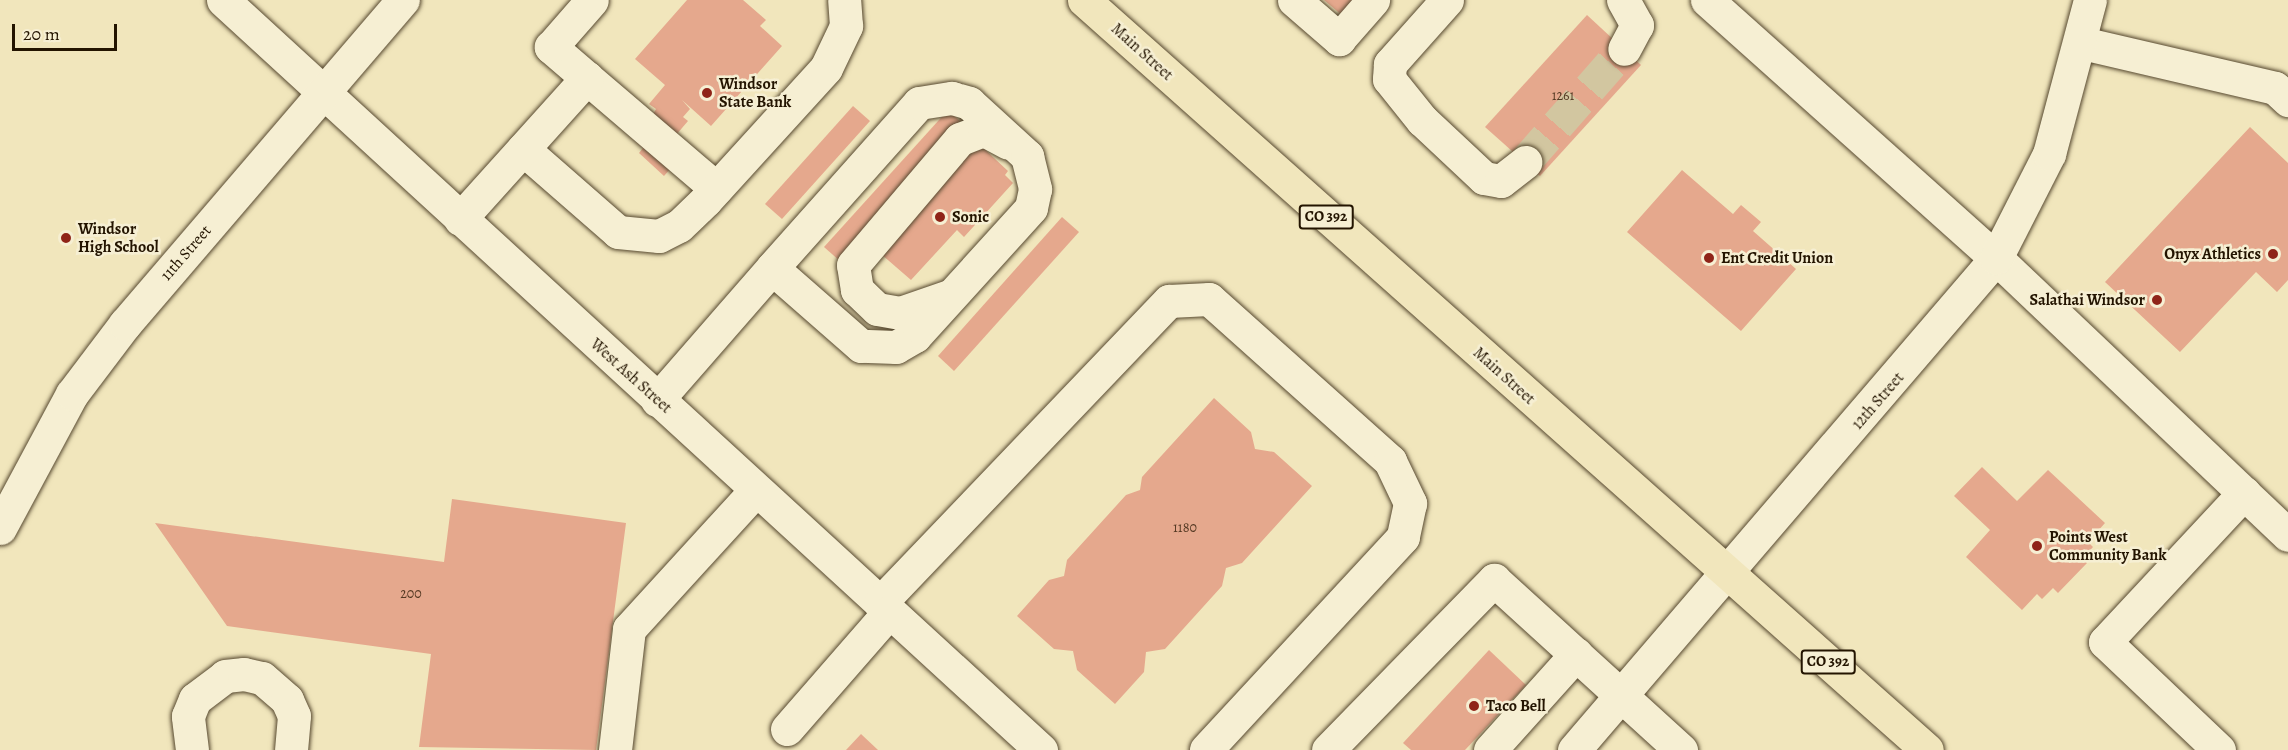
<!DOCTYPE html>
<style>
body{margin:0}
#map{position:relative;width:2288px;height:750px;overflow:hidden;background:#f1e6bc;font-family:Alegreya,serif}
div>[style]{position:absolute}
.building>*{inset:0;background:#e5a88d}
.minor-tunnel>*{height:33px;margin-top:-16.5px;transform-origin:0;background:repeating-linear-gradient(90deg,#d2c6a0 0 33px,transparent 0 49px)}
.roads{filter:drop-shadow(0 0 2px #56482f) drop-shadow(0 0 2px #56482f)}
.minor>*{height:33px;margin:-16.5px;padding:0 16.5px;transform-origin:16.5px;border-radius:16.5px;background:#f6efd3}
.major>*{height:33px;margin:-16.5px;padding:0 16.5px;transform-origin:16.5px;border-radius:16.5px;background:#f1e6bc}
.dots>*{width:16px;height:16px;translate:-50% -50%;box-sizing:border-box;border:3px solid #f6efd3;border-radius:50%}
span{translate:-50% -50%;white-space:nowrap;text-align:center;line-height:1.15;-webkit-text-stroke:5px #f6efd3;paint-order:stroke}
.number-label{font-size:14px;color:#543923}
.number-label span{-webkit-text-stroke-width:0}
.shield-label span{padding:2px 4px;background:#f6efd3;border:2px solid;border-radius:4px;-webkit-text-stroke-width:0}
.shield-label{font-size:15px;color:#231400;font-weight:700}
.street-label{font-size:16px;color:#231400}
.poi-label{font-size:16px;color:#231400;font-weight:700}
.left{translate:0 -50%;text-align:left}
.right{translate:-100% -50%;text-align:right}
.scale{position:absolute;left:12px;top:24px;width:105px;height:27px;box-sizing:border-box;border:3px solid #231400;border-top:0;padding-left:8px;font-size:18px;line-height:21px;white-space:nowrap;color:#231400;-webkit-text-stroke:4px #f6efd3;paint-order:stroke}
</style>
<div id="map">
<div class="building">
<i style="clip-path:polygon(687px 0,743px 0,766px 20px,760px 26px,782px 46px,711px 126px,682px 100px,690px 109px,683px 117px,688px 121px,676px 135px,678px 160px,664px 176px,639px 153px,643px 148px,637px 143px,656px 109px,649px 104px,665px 85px,635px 59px)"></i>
<i style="clip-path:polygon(1324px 0,1359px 0,1344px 17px)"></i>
<i style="clip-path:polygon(1587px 15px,1641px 65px,1540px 176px,1485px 127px)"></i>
<i style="clip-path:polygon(853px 106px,870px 121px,782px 219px,765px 204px)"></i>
<i style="clip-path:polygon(948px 110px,965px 126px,841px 262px,824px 247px)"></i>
<i style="clip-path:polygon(2250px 127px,2288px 163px,2288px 280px,2277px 292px,2256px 272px,2180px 352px,2105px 282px)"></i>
<i style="clip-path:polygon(979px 144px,1008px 171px,1005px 175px,1013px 183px,964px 237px,957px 230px,911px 280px,881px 254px,921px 196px)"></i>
<i style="clip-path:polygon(1682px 170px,1733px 214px,1741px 205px,1761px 222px,1753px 231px,1796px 269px,1741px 331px,1627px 232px)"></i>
<i style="clip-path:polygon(1062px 217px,1079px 232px,954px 371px,938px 356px)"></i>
<i style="clip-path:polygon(1214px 398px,1251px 432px,1255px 449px,1274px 452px,1312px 486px,1242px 563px,1226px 568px,1222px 586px,1165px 649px,1146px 652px,1144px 672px,1115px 704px,1077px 670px,1073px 651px,1054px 649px,1017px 616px,1049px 580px,1064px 576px,1067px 560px,1126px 495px,1140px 490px,1142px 477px)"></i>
<i style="clip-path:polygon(1982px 467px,2017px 501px,2048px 470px,2105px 523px,2088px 542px,2093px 547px,2082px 559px,2087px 563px,2058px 593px,2053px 588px,2042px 599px,2037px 594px,2022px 610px,1966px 557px,1990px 530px,1954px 496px)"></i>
<i style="clip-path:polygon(452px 499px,626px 523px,596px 750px,419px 747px,431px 654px,227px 626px,155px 523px,444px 562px)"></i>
<i style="clip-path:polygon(1489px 650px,1526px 685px,1465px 750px,1411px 750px,1403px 743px)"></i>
<i style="clip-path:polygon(861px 734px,878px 750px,846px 750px)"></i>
</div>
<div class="minor-tunnel">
<i style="left:1525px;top:162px;width:150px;rotate:-48.8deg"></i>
</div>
<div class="roads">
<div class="minor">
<i style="left:223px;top:0;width:1110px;rotate:42.52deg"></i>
<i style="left:1294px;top:0;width:60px;rotate:40.9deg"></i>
<i style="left:1339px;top:39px;width:52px;rotate:-48.9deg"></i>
<i style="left:1447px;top:0;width:86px;rotate:131.7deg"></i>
<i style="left:1390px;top:64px;width:15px;rotate:94deg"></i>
<i style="left:1389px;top:79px;width:53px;rotate:51.2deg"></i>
<i style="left:1422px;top:120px;width:85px;rotate:43.1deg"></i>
<i style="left:1484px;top:178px;width:17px;rotate:10deg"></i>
<i style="left:1501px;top:181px;width:31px;rotate:-38deg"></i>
<i style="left:1623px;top:0;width:29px;rotate:61deg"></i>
<i style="left:1637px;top:25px;width:27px;rotate:118deg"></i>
<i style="left:1707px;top:0;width:387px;rotate:41.8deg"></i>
<i style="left:1996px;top:258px;width:402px;rotate:43.5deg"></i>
<i style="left:2082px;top:43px;width:198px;rotate:13.1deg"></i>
<i style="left:2275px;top:88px;width:18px;rotate:43deg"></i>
<i style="left:587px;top:78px;width:170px;rotate:40.5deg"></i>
<i style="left:523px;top:149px;width:126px;rotate:41.1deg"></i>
<i style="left:618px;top:232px;width:41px;rotate:5.6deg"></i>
<i style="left:659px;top:236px;width:22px;rotate:-27deg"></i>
<i style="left:679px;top:226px;width:37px;rotate:-44deg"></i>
<i style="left:706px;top:200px;width:178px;rotate:-47.7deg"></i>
<i style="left:826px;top:68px;width:47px;rotate:-64.5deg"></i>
<i style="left:846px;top:26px;width:26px;rotate:-94deg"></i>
<i style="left:460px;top:219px;width:190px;rotate:-48deg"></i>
<i style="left:587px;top:78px;width:48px;rotate:-139.3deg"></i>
<i style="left:551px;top:47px;width:62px;rotate:-48.9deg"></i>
<i style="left:949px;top:296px;width:52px;rotate:160.9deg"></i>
<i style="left:900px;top:313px;width:23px;rotate:-170deg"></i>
<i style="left:877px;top:309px;width:28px;rotate:-136deg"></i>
<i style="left:857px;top:290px;width:25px;rotate:-99deg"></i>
<i style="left:853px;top:265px;width:165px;rotate:-49.7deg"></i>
<i style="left:960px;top:139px;width:26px;rotate:-21deg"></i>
<i style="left:984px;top:130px;width:27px;rotate:28deg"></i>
<i style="left:657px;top:400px;width:175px;rotate:-48.9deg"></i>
<i style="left:772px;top:268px;width:221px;rotate:-48.3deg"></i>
<i style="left:919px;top:103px;width:33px;rotate:-9deg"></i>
<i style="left:952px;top:98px;width:18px;rotate:16deg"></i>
<i style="left:969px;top:103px;width:79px;rotate:42.4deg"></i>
<i style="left:1027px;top:156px;width:34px;rotate:76deg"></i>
<i style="left:1035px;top:189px;width:19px;rotate:102deg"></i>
<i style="left:1031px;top:208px;width:173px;rotate:132.2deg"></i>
<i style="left:915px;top:336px;width:22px;rotate:150deg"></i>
<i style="left:896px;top:347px;width:35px;rotate:-178deg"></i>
<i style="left:861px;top:346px;width:118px;rotate:-138.8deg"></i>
<i style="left:0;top:528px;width:152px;rotate:-61.8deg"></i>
<i style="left:72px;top:394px;width:88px;rotate:-52.9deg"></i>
<i style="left:125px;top:324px;width:427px;rotate:-49.4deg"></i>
<i style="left:880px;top:603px;width:418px;rotate:-46.3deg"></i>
<i style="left:1169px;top:301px;width:40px;rotate:-2.9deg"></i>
<i style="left:1209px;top:299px;width:243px;rotate:41.8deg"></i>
<i style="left:1390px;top:461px;width:47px;rotate:64.5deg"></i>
<i style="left:1410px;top:503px;width:35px;rotate:102deg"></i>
<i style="left:1403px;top:537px;width:290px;rotate:132.8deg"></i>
<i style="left:787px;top:729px;width:155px;rotate:-48.9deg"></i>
<i style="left:192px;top:750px;width:34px;rotate:-97deg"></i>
<i style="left:188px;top:716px;width:18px;rotate:-68deg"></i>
<i style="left:195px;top:699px;width:38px;rotate:-37deg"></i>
<i style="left:225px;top:676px;width:19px;rotate:-6deg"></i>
<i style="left:244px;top:674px;width:18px;rotate:13deg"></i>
<i style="left:262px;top:678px;width:33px;rotate:41deg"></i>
<i style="left:287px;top:700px;width:17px;rotate:66deg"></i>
<i style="left:294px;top:716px;width:34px;rotate:95deg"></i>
<i style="left:615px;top:750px;width:122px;rotate:-83.4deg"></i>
<i style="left:629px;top:629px;width:188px;rotate:-47.6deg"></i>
<i style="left:1328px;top:750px;width:238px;rotate:-45.7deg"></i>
<i style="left:1494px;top:580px;width:253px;rotate:42.3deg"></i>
<i style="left:1490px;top:750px;width:129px;rotate:-48.1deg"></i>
<i style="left:1574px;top:750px;width:648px;rotate:-49.38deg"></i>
<i style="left:1996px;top:258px;width:117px;rotate:-63deg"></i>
<i style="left:2049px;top:154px;width:159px;rotate:-75.1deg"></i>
<i style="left:2219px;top:750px;width:157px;rotate:-136.5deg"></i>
<i style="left:2105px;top:642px;width:204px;rotate:-47deg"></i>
</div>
<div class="major">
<i style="left:1084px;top:0;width:1128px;rotate:41.66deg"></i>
</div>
</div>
<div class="dots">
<i style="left:707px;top:93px;background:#8f2418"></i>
<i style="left:940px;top:217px;background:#8f2418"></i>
<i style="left:66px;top:238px;background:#8f2418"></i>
<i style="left:2273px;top:254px;background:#8f2418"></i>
<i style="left:1709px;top:258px;background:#8f2418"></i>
<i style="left:2157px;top:300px;background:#8f2418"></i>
<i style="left:2037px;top:546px;background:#8f2418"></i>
<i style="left:1474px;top:706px;background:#8f2418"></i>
</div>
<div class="number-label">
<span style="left:1563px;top:96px">1261</span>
<span style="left:1185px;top:528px">1180</span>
<span style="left:411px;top:594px">200</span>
</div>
<div class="shield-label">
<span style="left:1326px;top:217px">CO 392</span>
<span style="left:1828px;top:662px">CO 392</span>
</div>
<div class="street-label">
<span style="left:1142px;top:52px;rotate:42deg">Main Street</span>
<span style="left:186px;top:253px;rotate:-49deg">11th Street</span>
<span style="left:631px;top:376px;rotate:42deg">West Ash Street</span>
<span style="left:1504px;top:376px;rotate:42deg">Main Street</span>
<span style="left:1878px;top:401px;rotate:-49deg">12th Street</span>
</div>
<div class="poi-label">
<span class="left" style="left:719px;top:93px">Windsor<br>State Bank</span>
<span class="left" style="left:952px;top:217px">Sonic</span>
<span class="left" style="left:78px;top:238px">Windsor<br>High School</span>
<span class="right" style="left:2261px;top:254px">Onyx Athletics</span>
<span class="left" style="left:1721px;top:258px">Ent Credit Union</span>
<span class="right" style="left:2145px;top:300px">Salathai Windsor</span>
<span class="left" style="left:2049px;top:546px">Points West<br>Community Bank</span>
<span class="left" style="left:1486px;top:706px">Taco Bell</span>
</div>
<div class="scale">20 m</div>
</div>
